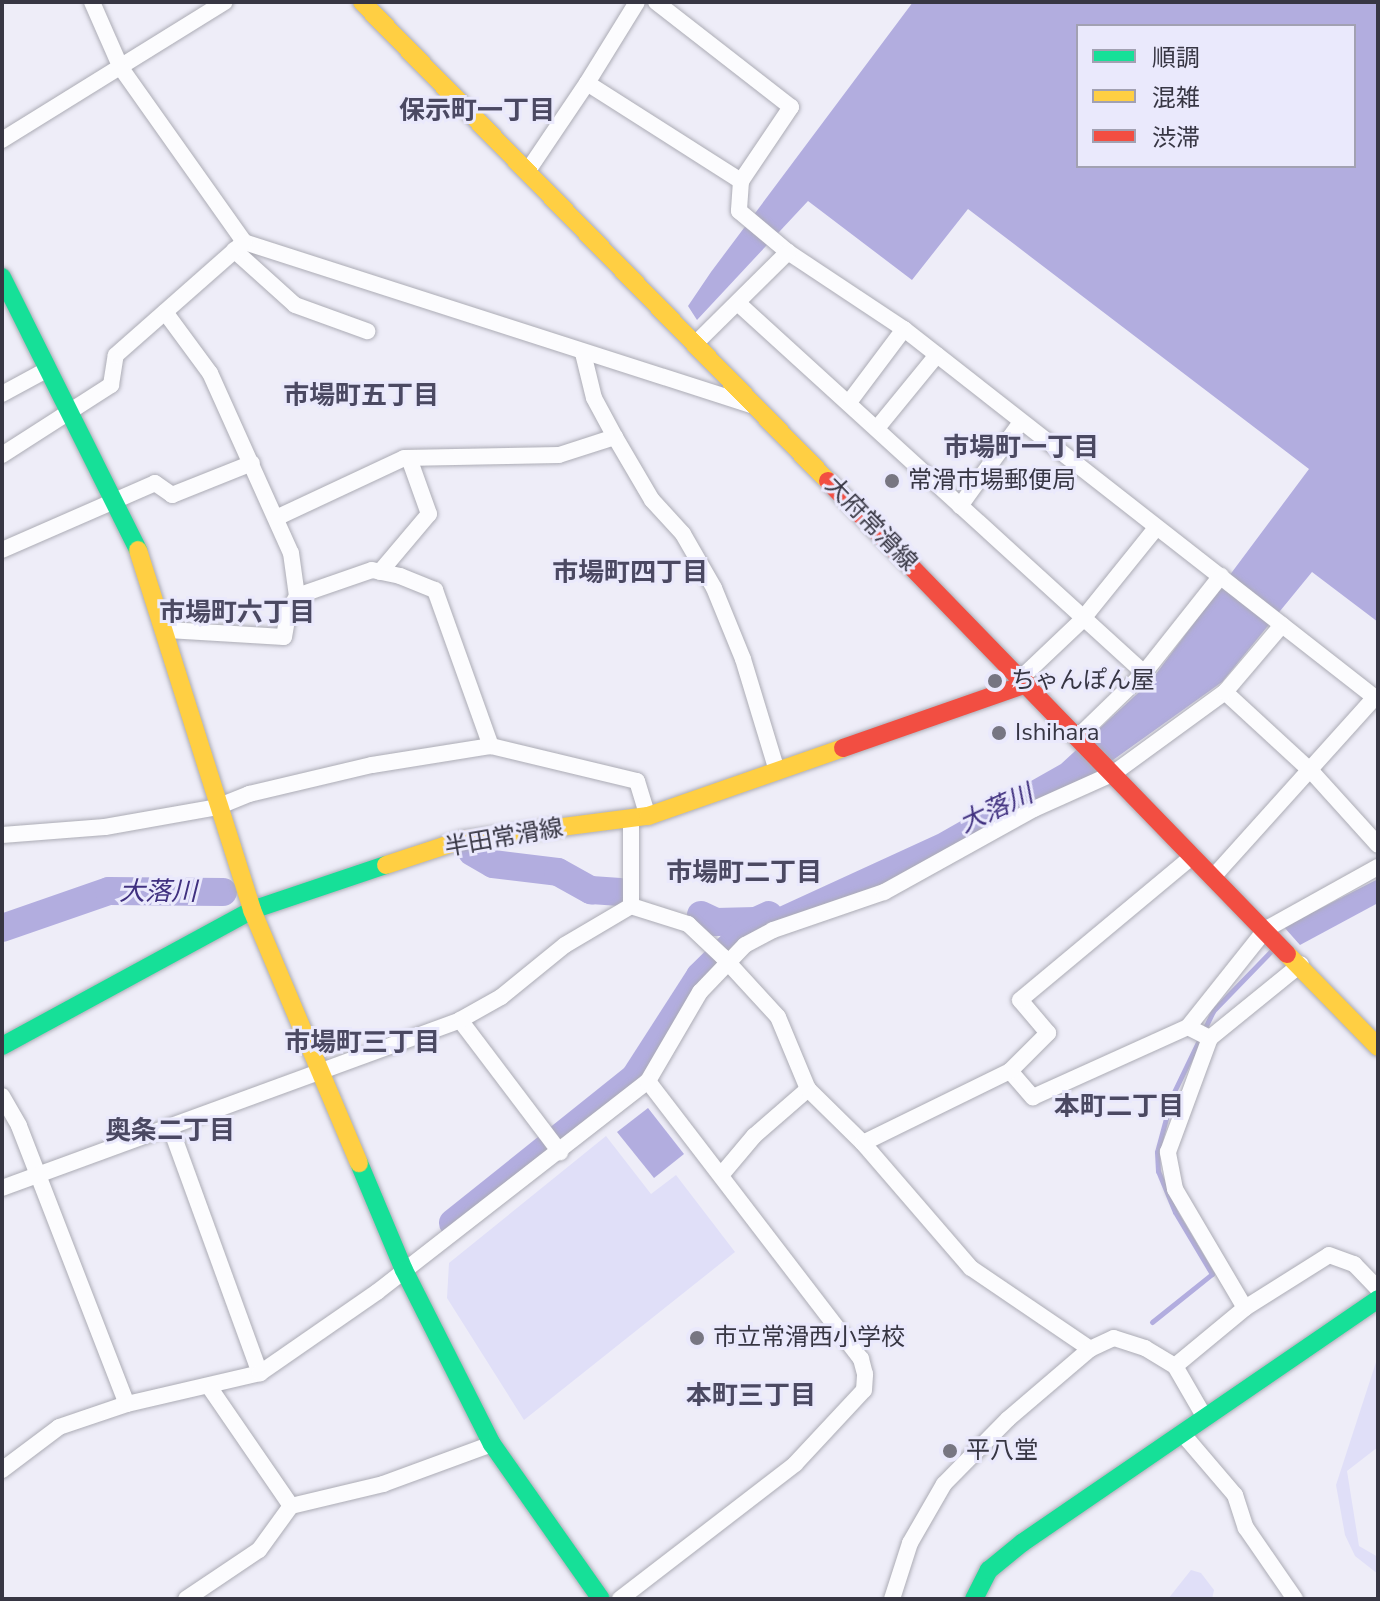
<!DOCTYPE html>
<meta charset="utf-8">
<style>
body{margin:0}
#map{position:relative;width:1380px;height:1601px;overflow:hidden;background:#eeedf8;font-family:"Nunito Sans","Noto Sans JP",sans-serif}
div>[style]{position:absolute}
.green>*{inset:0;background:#e0dff8}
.water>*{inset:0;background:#b2addf}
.stream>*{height:5px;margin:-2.5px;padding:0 2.5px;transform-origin:2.5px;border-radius:2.5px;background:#b2addf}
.river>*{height:28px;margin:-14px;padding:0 14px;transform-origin:14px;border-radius:14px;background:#b2addf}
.roads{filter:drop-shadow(0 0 2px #acacb5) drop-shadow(0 0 2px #acacb5)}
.street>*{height:16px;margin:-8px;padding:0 8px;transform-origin:8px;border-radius:8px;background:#fcfcfe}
.fast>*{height:18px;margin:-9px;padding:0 9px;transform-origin:9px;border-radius:9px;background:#16e098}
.slow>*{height:18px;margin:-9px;padding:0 9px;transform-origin:9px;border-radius:9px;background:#ffcf43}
.jam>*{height:18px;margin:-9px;padding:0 9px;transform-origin:9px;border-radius:9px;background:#f24e42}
.dots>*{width:22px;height:22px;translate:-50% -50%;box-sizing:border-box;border:4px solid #eae9fc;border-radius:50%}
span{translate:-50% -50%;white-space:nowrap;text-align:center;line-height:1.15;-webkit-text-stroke:6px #eae9fc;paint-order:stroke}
.poi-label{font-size:24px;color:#373643}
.left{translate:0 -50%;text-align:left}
.street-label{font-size:24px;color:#373643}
.neighbourhood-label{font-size:26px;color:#4b4962;font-weight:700}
.water-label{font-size:26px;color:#40307f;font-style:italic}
.frame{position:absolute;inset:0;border:4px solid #373643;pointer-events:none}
.legend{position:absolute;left:1076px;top:24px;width:280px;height:144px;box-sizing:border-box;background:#eae9fc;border:2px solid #a2a1b2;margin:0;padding:10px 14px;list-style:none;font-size:24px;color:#373643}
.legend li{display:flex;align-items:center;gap:16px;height:40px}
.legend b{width:40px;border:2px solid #a2a1b2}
</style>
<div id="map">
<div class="green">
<i style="clip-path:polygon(606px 1136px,651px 1194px,676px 1175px,735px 1252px,524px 1420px,447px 1298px,449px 1263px)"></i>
<i style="clip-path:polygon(1378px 1356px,1378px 1447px,1347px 1471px,1359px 1546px,1378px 1557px,1378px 1574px,1355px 1556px,1345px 1535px,1336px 1485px)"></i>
<i style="clip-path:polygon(1191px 1570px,1201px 1573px,1214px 1590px,1212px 1599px,1168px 1599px)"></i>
</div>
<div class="water">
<i style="clip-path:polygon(evenodd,913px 2px,1378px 2px,1378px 622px,1312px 572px,1222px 682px,1092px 775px,882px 887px,730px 946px,741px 927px,732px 922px,757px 917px,938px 834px,1061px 764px,1150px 682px,1309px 469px,968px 209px,912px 280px,808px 201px,697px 320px,688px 306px,711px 272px,913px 2px,1078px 26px,1354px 26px,1354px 166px,1078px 166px,1078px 26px)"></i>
<i style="clip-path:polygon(1378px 879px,1378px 903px,1300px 945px,1284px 927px)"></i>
<i style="clip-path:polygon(648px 1108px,684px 1154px,654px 1178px,617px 1132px)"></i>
</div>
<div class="stream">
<i style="left:1152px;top:1322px;width:77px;rotate:-38.7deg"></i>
<i style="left:1212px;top:1274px;width:72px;rotate:-120.8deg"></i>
<i style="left:1175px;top:1212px;width:44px;rotate:-112.5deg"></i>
<i style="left:1158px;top:1171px;width:19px;rotate:-93deg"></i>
<i style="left:1157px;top:1152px;width:58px;rotate:-75deg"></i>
<i style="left:1172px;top:1096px;width:94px;rotate:-64.2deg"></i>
<i style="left:1213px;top:1011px;width:88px;rotate:-45.9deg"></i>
</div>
<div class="river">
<i style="left:472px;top:852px;width:24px;rotate:30deg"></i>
<i style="left:493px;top:864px;width:65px;rotate:7deg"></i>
<i style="left:558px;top:872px;width:38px;rotate:29deg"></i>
<i style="left:591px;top:890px;width:29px;rotate:4deg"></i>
<i style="left:701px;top:915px;width:17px;rotate:25deg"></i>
<i style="left:716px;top:922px;width:40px;rotate:-1.4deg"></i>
<i style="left:756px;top:921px;width:14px;rotate:-25deg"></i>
<i style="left:2px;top:928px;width:113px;rotate:-19.1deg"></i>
<i style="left:109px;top:891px;width:114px;rotate:0.5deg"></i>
<i style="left:453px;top:1223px;width:233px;rotate:-38.7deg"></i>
<i style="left:635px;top:1077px;width:120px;rotate:-57.2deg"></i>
<i style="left:700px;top:976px;width:78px;rotate:-44.5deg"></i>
</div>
<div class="roads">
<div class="street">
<i style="left:92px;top:2px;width:72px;rotate:66.3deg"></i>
<i style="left:121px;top:68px;width:213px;rotate:54.7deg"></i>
<i style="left:244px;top:242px;width:533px;rotate:17.82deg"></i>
<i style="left:656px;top:2px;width:171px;rotate:37.9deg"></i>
<i style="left:791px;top:107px;width:89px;rotate:124deg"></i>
<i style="left:587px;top:83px;width:95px;rotate:-58.3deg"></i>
<i style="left:2px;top:140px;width:262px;rotate:-31.8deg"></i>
<i style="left:527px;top:172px;width:107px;rotate:-56deg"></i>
<i style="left:587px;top:83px;width:183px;rotate:32.5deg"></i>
<i style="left:741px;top:181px;width:30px;rotate:94deg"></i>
<i style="left:739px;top:211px;width:64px;rotate:39.9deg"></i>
<i style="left:788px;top:252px;width:139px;rotate:33.6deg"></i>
<i style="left:904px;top:329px;width:602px;rotate:38.05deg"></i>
<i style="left:234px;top:250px;width:82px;rotate:42deg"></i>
<i style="left:295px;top:305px;width:77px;rotate:19.9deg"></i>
<i style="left:740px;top:305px;width:546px;rotate:42.33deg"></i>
<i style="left:165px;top:312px;width:76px;rotate:53.6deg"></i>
<i style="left:210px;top:373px;width:197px;rotate:65.8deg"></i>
<i style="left:291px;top:553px;width:43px;rotate:82.1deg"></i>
<i style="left:695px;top:344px;width:131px;rotate:-44.7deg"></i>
<i style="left:583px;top:353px;width:46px;rotate:76.3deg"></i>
<i style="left:594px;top:398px;width:44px;rotate:61.7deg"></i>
<i style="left:615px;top:437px;width:73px;rotate:59.6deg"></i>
<i style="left:652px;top:500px;width:46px;rotate:47.6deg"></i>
<i style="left:683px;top:534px;width:62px;rotate:60.1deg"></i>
<i style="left:714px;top:588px;width:77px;rotate:67.8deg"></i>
<i style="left:743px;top:659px;width:117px;rotate:73.1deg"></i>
<i style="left:2px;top:394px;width:52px;rotate:-28.5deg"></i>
<i style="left:850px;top:401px;width:90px;rotate:-53.1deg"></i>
<i style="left:878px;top:427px;width:93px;rotate:-50.7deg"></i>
<i style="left:2px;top:455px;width:130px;rotate:-32.7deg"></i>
<i style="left:111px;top:385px;width:30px;rotate:-81deg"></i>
<i style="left:116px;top:355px;width:171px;rotate:-41.4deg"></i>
<i style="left:960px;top:506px;width:104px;rotate:-54deg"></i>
<i style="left:276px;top:518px;width:141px;rotate:-25.1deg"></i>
<i style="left:404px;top:458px;width:155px;rotate:-1.1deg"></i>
<i style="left:559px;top:455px;width:59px;rotate:-17.8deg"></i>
<i style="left:2px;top:550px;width:167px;rotate:-23.6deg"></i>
<i style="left:155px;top:483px;width:21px;rotate:35deg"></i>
<i style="left:172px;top:495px;width:86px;rotate:-21.8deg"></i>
<i style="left:380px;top:572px;width:76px;rotate:-49.8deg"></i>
<i style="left:429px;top:514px;width:59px;rotate:-109.7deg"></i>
<i style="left:168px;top:630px;width:116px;rotate:3.5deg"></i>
<i style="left:284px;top:637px;width:27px;rotate:-80deg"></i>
<i style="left:289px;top:610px;width:16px;rotate:-60deg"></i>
<i style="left:297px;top:596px;width:79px;rotate:-19.1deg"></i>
<i style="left:372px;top:570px;width:29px;rotate:12deg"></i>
<i style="left:400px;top:576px;width:38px;rotate:22deg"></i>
<i style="left:435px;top:590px;width:166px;rotate:70.3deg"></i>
<i style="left:1021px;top:678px;width:83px;rotate:-43.5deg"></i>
<i style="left:1081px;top:621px;width:119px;rotate:-51.1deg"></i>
<i style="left:1225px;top:692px;width:118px;rotate:42.6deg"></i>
<i style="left:1312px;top:772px;width:98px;rotate:47.9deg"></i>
<i style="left:1079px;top:736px;width:91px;rotate:-44.1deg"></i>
<i style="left:1144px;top:673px;width:124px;rotate:-51.6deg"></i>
<i style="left:2px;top:835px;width:103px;rotate:-4.4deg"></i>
<i style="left:105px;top:827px;width:114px;rotate:-10.1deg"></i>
<i style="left:217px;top:807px;width:35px;rotate:-22deg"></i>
<i style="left:249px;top:794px;width:126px;rotate:-13.3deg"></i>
<i style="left:372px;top:765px;width:121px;rotate:-9.1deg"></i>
<i style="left:491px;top:746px;width:150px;rotate:13.5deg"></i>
<i style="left:637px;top:781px;width:37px;rotate:73deg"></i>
<i style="left:1214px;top:876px;width:241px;rotate:-48deg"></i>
<i style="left:631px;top:906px;width:87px;rotate:-90deg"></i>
<i style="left:460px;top:1020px;width:166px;rotate:52.9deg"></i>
<i style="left:1188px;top:1027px;width:125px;rotate:-51.5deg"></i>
<i style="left:1266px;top:929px;width:128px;rotate:-29deg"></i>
<i style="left:1010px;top:1071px;width:35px;rotate:49deg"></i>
<i style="left:1033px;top:1097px;width:170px;rotate:-24.3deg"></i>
<i style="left:1188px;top:1027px;width:25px;rotate:27deg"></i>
<i style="left:2px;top:1096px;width:34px;rotate:60deg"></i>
<i style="left:19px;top:1126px;width:298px;rotate:68.8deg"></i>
<i style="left:171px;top:1129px;width:260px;rotate:70deg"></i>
<i style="left:863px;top:1143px;width:164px;rotate:-26.1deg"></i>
<i style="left:1010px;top:1071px;width:54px;rotate:-45deg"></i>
<i style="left:1048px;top:1033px;width:43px;rotate:-130.3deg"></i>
<i style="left:1020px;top:1000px;width:225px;rotate:-39.8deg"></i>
<i style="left:722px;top:1174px;width:50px;rotate:-49.9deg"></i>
<i style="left:754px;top:1136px;width:72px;rotate:-41deg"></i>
<i style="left:2px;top:1188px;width:488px;rotate:-20.1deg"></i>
<i style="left:460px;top:1020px;width:47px;rotate:-29.3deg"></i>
<i style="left:501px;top:997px;width:82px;rotate:-39.1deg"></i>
<i style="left:565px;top:945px;width:77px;rotate:-30.6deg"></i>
<i style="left:631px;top:906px;width:60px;rotate:17.5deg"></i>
<i style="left:688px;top:924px;width:48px;rotate:43.3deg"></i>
<i style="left:723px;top:957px;width:81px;rotate:47.5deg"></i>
<i style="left:778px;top:1017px;width:78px;rotate:67.4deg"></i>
<i style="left:808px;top:1089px;width:77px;rotate:44.5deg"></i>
<i style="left:863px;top:1143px;width:165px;rotate:49.2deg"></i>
<i style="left:971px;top:1268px;width:144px;rotate:34.2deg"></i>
<i style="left:1245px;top:1308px;width:138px;rotate:-120.5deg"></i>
<i style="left:1175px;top:1189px;width:38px;rotate:-101deg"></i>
<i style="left:1168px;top:1152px;width:121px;rotate:-69.8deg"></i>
<i style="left:1210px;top:1038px;width:117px;rotate:-39.1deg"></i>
<i style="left:1175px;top:1366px;width:91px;rotate:-39.6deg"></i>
<i style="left:1245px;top:1308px;width:99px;rotate:-32.2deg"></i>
<i style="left:1329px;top:1255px;width:27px;rotate:20deg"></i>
<i style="left:1354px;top:1264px;width:35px;rotate:46deg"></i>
<i style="left:210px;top:1388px;width:143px;rotate:55.5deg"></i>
<i style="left:1182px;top:1433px;width:82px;rotate:49.5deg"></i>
<i style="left:1235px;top:1495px;width:35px;rotate:72deg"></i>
<i style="left:1246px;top:1528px;width:86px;rotate:55.4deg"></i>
<i style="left:2px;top:1470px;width:71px;rotate:-37deg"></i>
<i style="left:59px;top:1427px;width:72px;rotate:-18.7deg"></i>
<i style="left:127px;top:1404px;width:137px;rotate:-13.1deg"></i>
<i style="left:260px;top:1373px;width:142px;rotate:-34.7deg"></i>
<i style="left:377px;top:1292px;width:343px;rotate:-37.9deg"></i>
<i style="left:648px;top:1081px;width:103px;rotate:-59.7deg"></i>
<i style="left:700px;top:992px;width:65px;rotate:-46.2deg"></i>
<i style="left:745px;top:945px;width:32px;rotate:-28deg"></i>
<i style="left:773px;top:930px;width:117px;rotate:-18.9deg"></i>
<i style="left:884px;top:892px;width:171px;rotate:-29deg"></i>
<i style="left:1034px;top:809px;width:88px;rotate:-24.2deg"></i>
<i style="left:1114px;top:773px;width:137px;rotate:-36.1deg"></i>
<i style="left:1225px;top:692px;width:88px;rotate:-49.6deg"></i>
<i style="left:186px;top:1599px;width:88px;rotate:-33.9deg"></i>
<i style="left:259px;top:1550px;width:54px;rotate:-54deg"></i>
<i style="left:291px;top:1506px;width:95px;rotate:-13.4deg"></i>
<i style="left:383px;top:1484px;width:116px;rotate:-20.2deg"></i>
<i style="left:620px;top:1599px;width:221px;rotate:-37.6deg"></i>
<i style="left:795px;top:1464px;width:101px;rotate:-47deg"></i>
<i style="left:864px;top:1390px;width:16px;rotate:-86deg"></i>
<i style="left:865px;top:1374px;width:16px;rotate:-105deg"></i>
<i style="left:861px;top:1359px;width:350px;rotate:-127.5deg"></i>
<i style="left:892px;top:1599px;width:59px;rotate:-72.2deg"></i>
<i style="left:910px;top:1543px;width:68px;rotate:-60deg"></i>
<i style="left:944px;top:1484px;width:91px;rotate:-45.4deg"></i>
<i style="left:1008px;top:1419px;width:108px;rotate:-40.5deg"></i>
<i style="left:1090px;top:1349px;width:26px;rotate:-25deg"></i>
<i style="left:1114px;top:1338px;width:33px;rotate:18deg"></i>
<i style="left:1145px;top:1348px;width:35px;rotate:31deg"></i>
<i style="left:1175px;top:1366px;width:58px;rotate:59.9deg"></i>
</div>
<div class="fast">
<i style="left:2px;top:277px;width:305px;rotate:63.5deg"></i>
<i style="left:2px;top:1046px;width:285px;rotate:-28.5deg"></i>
<i style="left:252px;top:910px;width:141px;rotate:-18.6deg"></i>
<i style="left:359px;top:1163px;width:116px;rotate:67.2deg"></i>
<i style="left:404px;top:1270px;width:195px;rotate:63.2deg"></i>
<i style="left:492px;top:1444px;width:189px;rotate:54.9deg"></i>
<i style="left:974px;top:1599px;width:33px;rotate:-63deg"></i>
<i style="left:989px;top:1570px;width:43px;rotate:-39.3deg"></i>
<i style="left:1022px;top:1543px;width:432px;rotate:-34.4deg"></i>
</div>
<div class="slow">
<i style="left:362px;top:2px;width:668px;rotate:45.79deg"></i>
<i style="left:138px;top:550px;width:378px;rotate:72.4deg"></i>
<i style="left:252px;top:910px;width:275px;rotate:67.1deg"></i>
<i style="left:386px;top:865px;width:80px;rotate:-18.2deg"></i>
<i style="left:462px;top:840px;width:188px;rotate:-7.4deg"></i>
<i style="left:648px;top:816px;width:207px;rotate:-19.2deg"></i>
<i style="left:1287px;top:954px;width:130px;rotate:45.6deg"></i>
</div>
<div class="jam">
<i style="left:828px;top:481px;width:659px;rotate:45.86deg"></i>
<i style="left:843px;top:748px;width:195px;rotate:-19.2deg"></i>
</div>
</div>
<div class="dots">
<i style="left:892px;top:481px;background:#777682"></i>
<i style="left:995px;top:681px;background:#777682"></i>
<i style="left:999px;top:733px;background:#777682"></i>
<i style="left:697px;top:1338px;background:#777682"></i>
<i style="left:950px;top:1451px;background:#777682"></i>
</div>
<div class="poi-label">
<span class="left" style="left:908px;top:481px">常滑市場郵便局</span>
<span class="left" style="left:1011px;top:681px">ちゃんぽん屋</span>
<span class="left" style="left:1015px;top:733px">Ishihara</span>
<span class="left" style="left:713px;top:1338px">市立常滑西小学校</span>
<span class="left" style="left:966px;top:1451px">平八堂</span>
</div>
<div class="street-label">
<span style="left:871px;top:524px;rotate:46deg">大府常滑線</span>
<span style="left:504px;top:838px;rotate:-10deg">半田常滑線</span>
</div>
<div class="neighbourhood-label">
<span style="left:477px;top:111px">保示町一丁目</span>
<span style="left:361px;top:396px">市場町五丁目</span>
<span style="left:1021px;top:448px">市場町一丁目</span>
<span style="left:630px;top:573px">市場町四丁目</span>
<span style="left:237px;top:613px">市場町六丁目</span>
<span style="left:744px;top:873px">市場町二丁目</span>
<span style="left:362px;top:1043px">市場町三丁目</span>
<span style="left:1119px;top:1107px">本町二丁目</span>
<span style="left:170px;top:1131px">奥条二丁目</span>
<span style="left:751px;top:1396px">本町三丁目</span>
</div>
<div class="water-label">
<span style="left:996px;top:809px;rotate:-25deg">大落川</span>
<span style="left:158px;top:892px">大落川</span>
</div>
<div class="frame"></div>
<ul class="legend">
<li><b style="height:10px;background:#16e098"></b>順調</li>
<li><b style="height:10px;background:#ffcf43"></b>混雑</li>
<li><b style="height:10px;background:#f24e42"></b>渋滞</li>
</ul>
</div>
